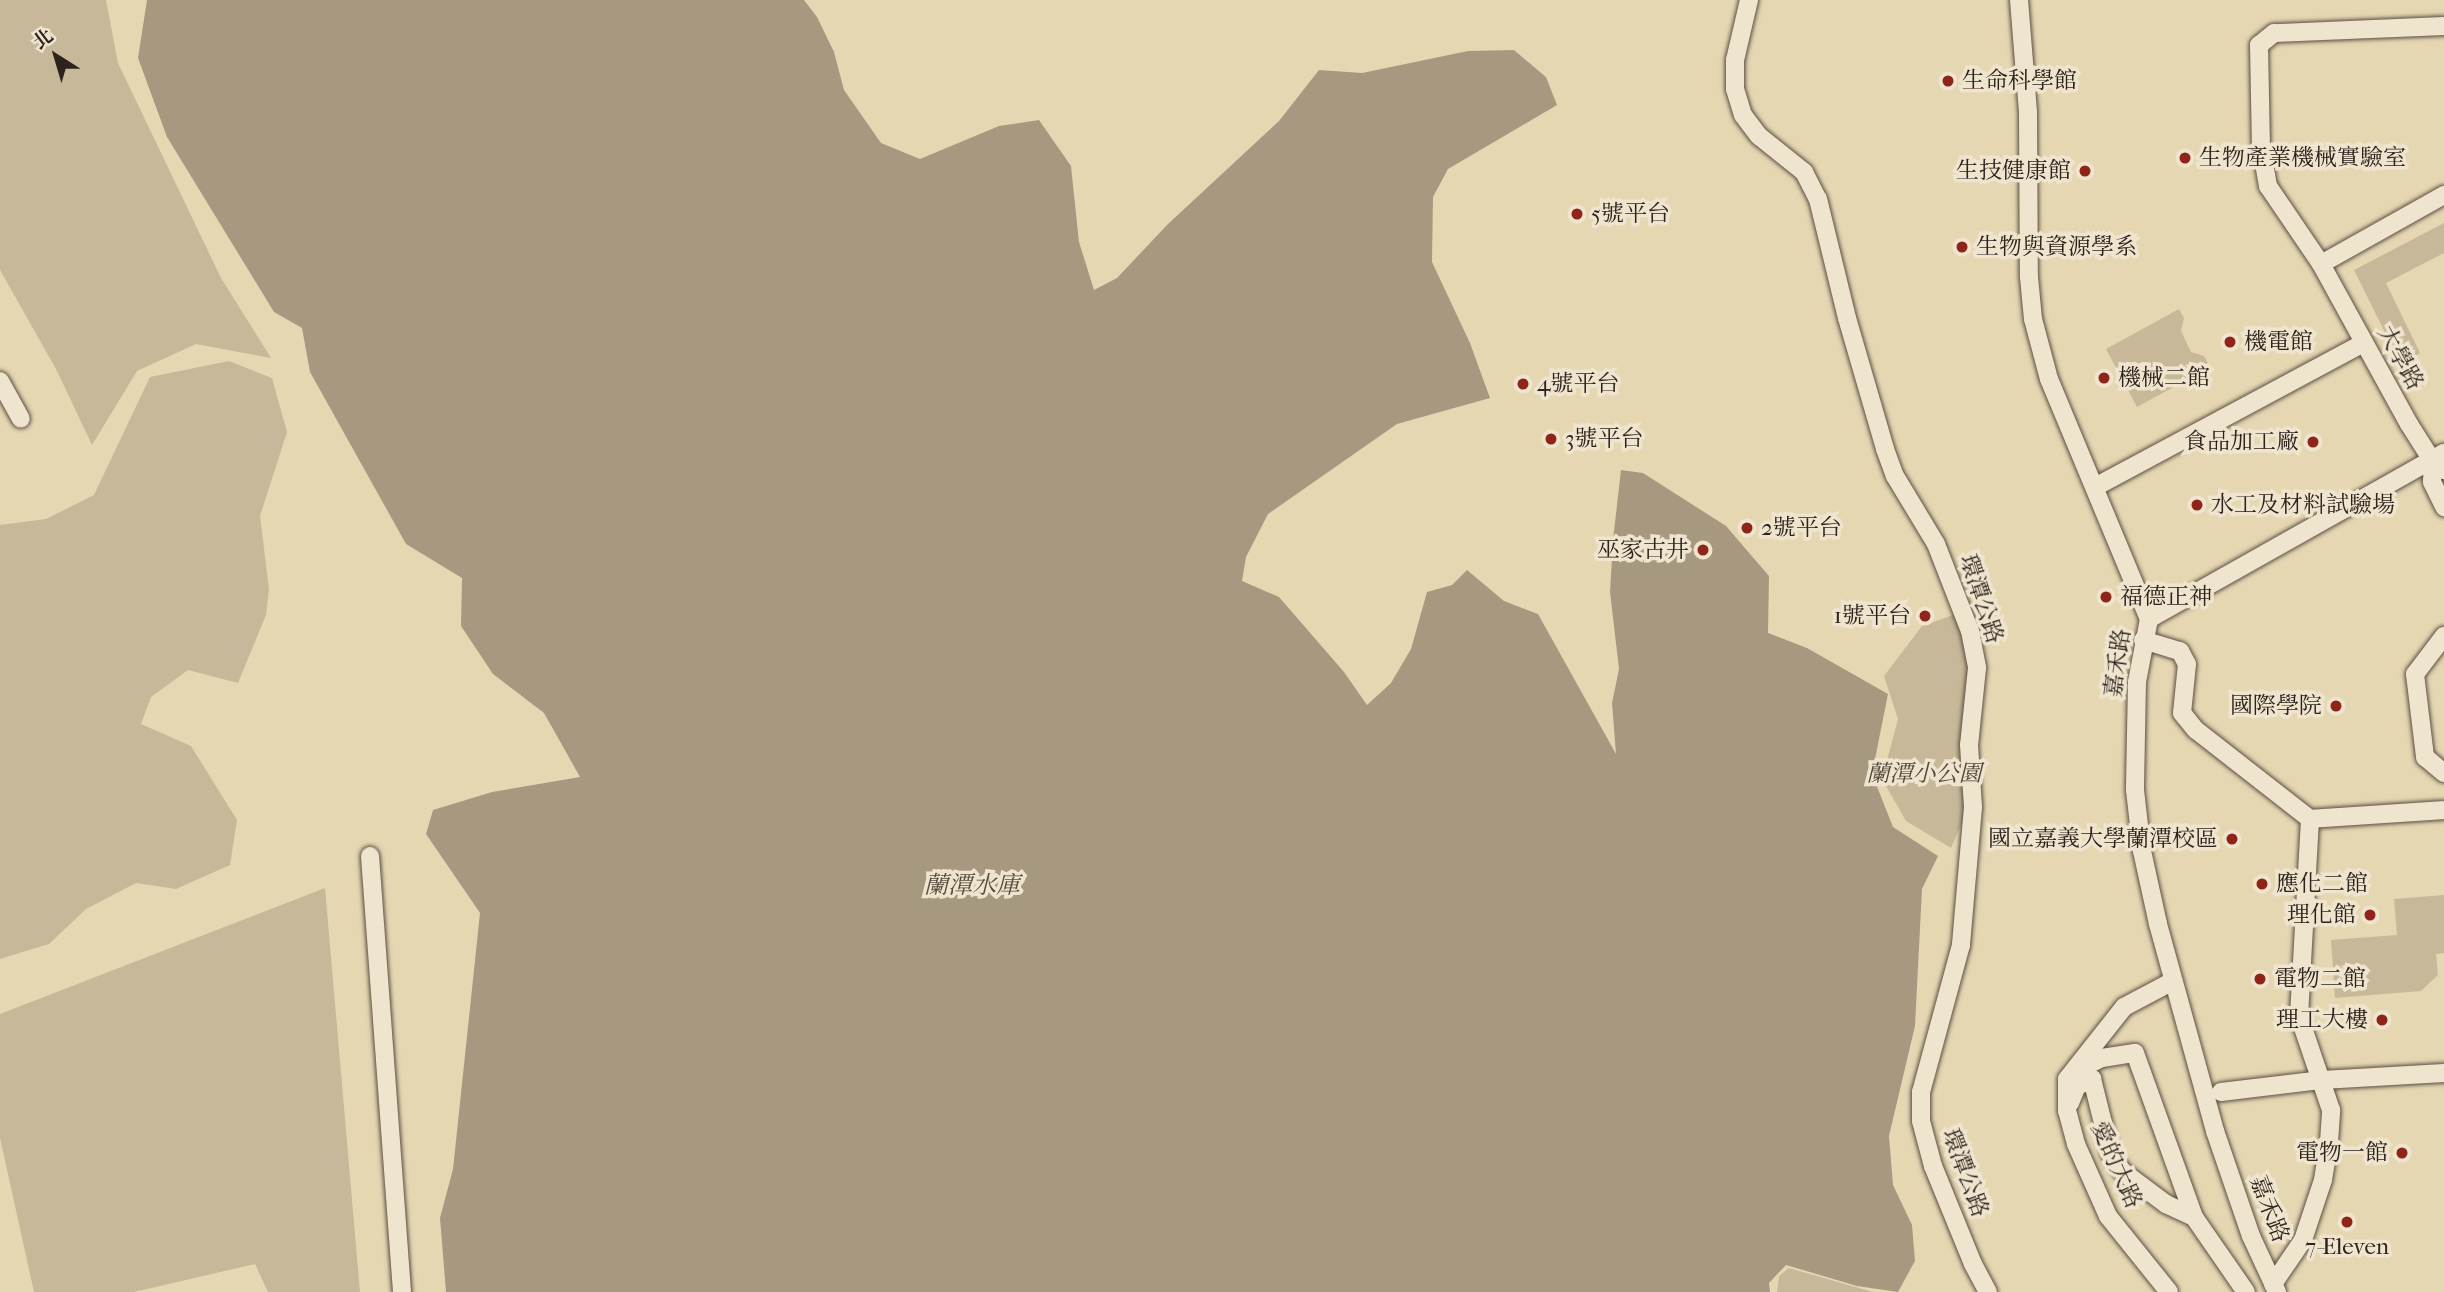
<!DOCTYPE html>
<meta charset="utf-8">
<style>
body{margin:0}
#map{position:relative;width:2444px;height:1292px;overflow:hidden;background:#e6d7b3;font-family:"IM FELL French Canon","Noto Serif TC",serif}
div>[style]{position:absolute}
.green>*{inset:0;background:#c7b899}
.water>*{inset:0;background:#a79980}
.roads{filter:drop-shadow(0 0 2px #5b4f42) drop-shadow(0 0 2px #5b4f42)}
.minor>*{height:18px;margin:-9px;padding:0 9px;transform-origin:9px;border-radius:9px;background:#efe5ce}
.dots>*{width:19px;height:19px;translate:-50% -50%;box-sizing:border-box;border:4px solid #efe5ce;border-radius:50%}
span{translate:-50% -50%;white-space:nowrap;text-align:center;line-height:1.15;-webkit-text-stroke:7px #efe5ce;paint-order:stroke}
.poi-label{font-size:23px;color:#2d221c}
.left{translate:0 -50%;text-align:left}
.right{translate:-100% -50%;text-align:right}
.street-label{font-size:23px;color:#2d221c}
.park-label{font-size:23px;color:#54483b;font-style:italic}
.water-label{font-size:24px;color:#584c3f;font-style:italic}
.north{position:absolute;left:21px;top:21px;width:70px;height:70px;-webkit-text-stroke:5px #efe5ce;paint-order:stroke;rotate:323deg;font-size:19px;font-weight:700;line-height:28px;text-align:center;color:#2d221c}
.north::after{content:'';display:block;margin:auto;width:24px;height:32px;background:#2d221c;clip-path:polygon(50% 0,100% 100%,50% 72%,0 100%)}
</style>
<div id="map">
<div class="green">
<i style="clip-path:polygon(0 0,106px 0,118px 63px,221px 278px,271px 358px,196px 344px,137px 371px,92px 445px,56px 369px,0 270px)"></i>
<i style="clip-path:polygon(2444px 223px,2444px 253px,2386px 283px,2420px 353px,2402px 367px,2354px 270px)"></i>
<i style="clip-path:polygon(2179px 309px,2184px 318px,2181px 331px,2191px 352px,2204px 356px,2210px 367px,2137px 407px,2106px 349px)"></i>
<i style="clip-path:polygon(229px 361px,272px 378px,287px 432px,260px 516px,269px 589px,266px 615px,238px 683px,188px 670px,151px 697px,141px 724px,191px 746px,237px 820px,230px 865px,176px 889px,136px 883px,86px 909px,49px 944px,0 959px,0 525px,46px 519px,94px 495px,150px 377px)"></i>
<i style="clip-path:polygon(1959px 613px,1968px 666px,1961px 741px,1965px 816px,1951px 848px,1906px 821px,1882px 779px,1898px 719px,1884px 676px,1922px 626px)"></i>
<i style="clip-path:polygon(325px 888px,360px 1292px,268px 1292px,255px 1264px,134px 1292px,34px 1292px,0 1138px,0 1014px)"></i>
<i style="clip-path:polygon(2444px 895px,2444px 953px,2436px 954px,2438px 975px,2421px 991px,2335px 998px,2331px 940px,2397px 935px,2394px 899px)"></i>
<i style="clip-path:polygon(1789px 1268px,1873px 1292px,1777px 1292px,1779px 1276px)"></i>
</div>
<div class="water">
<i style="clip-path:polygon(147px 0,804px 0,817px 17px,834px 52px,844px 90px,881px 143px,920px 159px,999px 126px,1039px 120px,1071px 166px,1079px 242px,1094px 290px,1117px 278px,1168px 224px,1279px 121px,1319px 70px,1362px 73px,1468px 51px,1514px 50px,1546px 77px,1557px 105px,1448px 169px,1433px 197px,1432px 262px,1470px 343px,1490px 398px,1397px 424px,1268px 514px,1246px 557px,1242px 581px,1279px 597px,1344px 672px,1367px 705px,1391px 683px,1411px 649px,1427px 592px,1452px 585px,1467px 570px,1504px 601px,1538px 614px,1616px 754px,1612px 703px,1619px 669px,1610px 592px,1613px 540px,1621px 470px,1643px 473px,1726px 526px,1769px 576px,1768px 633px,1807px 648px,1888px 694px,1872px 774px,1893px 827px,1938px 856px,1922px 889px,1915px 1026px,1889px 1136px,1893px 1185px,1912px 1225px,1915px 1261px,1898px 1292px,1857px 1286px,1786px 1265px,1769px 1283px,1770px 1292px,446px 1292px,440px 1218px,453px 1169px,480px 913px,426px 834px,433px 810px,492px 792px,580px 777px,544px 713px,493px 674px,461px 626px,462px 578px,406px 544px,310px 372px,302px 328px,274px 312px,167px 137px,138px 58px)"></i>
</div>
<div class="roads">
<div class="minor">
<i style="left:1749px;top:0;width:62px;rotate:103.1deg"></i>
<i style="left:1735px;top:60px;width:29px;rotate:90deg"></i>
<i style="left:1735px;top:89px;width:27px;rotate:73deg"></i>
<i style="left:1743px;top:115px;width:26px;rotate:53deg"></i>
<i style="left:1759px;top:136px;width:58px;rotate:38.7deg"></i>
<i style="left:1804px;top:172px;width:30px;rotate:63deg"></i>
<i style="left:1818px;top:199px;width:122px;rotate:76.3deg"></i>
<i style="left:1847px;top:318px;width:136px;rotate:73.8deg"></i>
<i style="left:1885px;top:449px;width:29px;rotate:70deg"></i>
<i style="left:1895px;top:476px;width:79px;rotate:58.9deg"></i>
<i style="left:1936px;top:544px;width:93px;rotate:68.7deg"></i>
<i style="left:1970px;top:631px;width:38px;rotate:79deg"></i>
<i style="left:1977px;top:668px;width:77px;rotate:95.9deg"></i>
<i style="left:1969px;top:745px;width:62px;rotate:86.3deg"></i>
<i style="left:1973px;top:807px;width:139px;rotate:95deg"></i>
<i style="left:1961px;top:945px;width:152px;rotate:105.2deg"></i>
<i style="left:1921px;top:1092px;width:29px;rotate:90deg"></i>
<i style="left:1921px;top:1121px;width:47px;rotate:75.1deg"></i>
<i style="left:1933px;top:1166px;width:106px;rotate:67.8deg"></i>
<i style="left:1973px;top:1264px;width:32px;rotate:62deg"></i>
<i style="left:2019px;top:0;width:112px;rotate:85.4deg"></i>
<i style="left:2028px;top:112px;width:165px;rotate:89.7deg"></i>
<i style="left:2029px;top:277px;width:42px;rotate:84.6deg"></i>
<i style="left:2033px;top:319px;width:62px;rotate:75.1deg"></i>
<i style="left:2049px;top:379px;width:260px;rotate:67.4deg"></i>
<i style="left:2149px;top:619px;width:64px;rotate:100.8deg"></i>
<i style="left:2137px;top:682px;width:108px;rotate:91.1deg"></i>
<i style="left:2135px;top:790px;width:61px;rotate:83.5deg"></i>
<i style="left:2142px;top:851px;width:75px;rotate:77.6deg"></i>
<i style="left:2158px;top:924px;width:215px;rotate:74.6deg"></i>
<i style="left:2215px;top:1131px;width:111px;rotate:71.1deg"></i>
<i style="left:2251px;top:1236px;width:62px;rotate:65.1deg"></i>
<i style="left:2444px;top:26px;width:170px;rotate:177.6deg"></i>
<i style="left:2274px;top:33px;width:19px;rotate:141deg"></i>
<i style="left:2259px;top:45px;width:101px;rotate:88.9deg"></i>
<i style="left:2261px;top:146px;width:41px;rotate:80.1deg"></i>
<i style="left:2268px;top:186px;width:94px;rotate:55.8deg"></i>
<i style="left:2321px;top:264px;width:183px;rotate:61.2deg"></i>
<i style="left:2409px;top:424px;width:45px;rotate:57.7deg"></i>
<i style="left:2433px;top:462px;width:14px;rotate:36deg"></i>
<i style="left:2321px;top:264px;width:141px;rotate:-29.3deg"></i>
<i style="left:0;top:381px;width:43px;rotate:61.1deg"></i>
<i style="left:2433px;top:462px;width:20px;rotate:93deg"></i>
<i style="left:2432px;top:482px;width:28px;rotate:64deg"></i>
<i style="left:2095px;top:487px;width:305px;rotate:-28.2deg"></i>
<i style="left:2149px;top:619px;width:338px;rotate:-29.4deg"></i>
<i style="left:2444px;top:636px;width:48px;rotate:127.3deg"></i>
<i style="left:2415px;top:674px;width:84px;rotate:83.1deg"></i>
<i style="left:2425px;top:757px;width:25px;rotate:40deg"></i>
<i style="left:2143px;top:640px;width:39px;rotate:17deg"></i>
<i style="left:2180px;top:651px;width:15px;rotate:62deg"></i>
<i style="left:2187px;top:664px;width:49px;rotate:95.8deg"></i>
<i style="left:2182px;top:713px;width:22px;rotate:51deg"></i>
<i style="left:2196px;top:730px;width:145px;rotate:38deg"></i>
<i style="left:370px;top:856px;width:437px;rotate:85.8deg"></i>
<i style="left:2078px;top:1070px;width:27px;rotate:-27deg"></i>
<i style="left:2102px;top:1058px;width:33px;rotate:-9deg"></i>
<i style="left:2135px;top:1053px;width:174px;rotate:70.2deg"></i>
<i style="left:2194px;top:1217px;width:91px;rotate:55.3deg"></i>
<i style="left:2221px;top:1092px;width:102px;rotate:-6.8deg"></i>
<i style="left:2322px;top:1080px;width:122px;rotate:-3.3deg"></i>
<i style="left:2070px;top:1103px;width:18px;rotate:-68deg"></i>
<i style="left:2077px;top:1086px;width:17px;rotate:-25deg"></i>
<i style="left:2092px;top:1079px;width:78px;rotate:76deg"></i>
<i style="left:2111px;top:1155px;width:21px;rotate:55deg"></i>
<i style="left:2123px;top:1172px;width:54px;rotate:36.7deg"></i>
<i style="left:2166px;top:1204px;width:31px;rotate:25deg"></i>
<i style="left:2273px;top:1284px;width:53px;rotate:-55.7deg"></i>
<i style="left:2303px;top:1240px;width:63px;rotate:-71.6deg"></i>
<i style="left:2323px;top:1180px;width:38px;rotate:-81deg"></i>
<i style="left:2329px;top:1142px;width:32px;rotate:-86deg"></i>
<i style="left:2331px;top:1110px;width:99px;rotate:-108.8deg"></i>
<i style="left:2299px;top:1016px;width:197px;rotate:-86.8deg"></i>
<i style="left:2310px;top:819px;width:134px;rotate:-3.8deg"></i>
<i style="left:2169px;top:1292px;width:97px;rotate:-128.8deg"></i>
<i style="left:2108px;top:1216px;width:79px;rotate:-114deg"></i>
<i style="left:2076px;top:1144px;width:34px;rotate:-105deg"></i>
<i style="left:2067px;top:1111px;width:32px;rotate:-90deg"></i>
<i style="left:2067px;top:1079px;width:92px;rotate:-51.6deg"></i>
<i style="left:2124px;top:1007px;width:55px;rotate:-28deg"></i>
</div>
</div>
<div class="dots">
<i style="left:1948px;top:81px;background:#8f2418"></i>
<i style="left:2185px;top:158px;background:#8f2418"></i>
<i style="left:2085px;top:171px;background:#8f2418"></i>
<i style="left:1577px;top:214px;background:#8f2418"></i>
<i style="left:1962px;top:247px;background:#8f2418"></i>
<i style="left:2230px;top:342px;background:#8f2418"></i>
<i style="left:2104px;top:378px;background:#8f2418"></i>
<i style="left:1523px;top:384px;background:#8f2418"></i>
<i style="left:1551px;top:439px;background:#8f2418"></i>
<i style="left:2313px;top:442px;background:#8f2418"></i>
<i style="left:2197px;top:505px;background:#8f2418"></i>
<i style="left:1747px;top:528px;background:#8f2418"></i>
<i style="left:1703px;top:550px;background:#8f2418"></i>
<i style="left:2106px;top:597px;background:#8f2418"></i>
<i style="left:1925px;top:616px;background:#8f2418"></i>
<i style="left:2336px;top:706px;background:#8f2418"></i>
<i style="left:2232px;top:839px;background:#8f2418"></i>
<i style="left:2262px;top:884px;background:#8f2418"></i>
<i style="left:2370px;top:915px;background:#8f2418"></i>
<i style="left:2260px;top:979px;background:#8f2418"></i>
<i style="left:2382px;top:1020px;background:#8f2418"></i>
<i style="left:2402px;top:1153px;background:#8f2418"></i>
<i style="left:2347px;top:1222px;background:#8f2418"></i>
</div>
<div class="poi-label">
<span class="left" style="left:1962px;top:81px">生命科學館</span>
<span class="left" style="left:2199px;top:158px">生物產業機械實驗室</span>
<span class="right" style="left:2071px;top:171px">生技健康館</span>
<span class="left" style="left:1591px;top:214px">5號平台</span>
<span class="left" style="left:1976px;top:247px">生物與資源學系</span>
<span class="left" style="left:2244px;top:342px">機電館</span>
<span class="left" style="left:2118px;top:378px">機械二館</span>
<span class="left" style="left:1537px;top:384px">4號平台</span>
<span class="left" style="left:1565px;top:439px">3號平台</span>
<span class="right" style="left:2299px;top:442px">食品加工廠</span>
<span class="left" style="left:2211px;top:505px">水工及材料試驗場</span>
<span class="left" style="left:1761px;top:528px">2號平台</span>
<span class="right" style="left:1689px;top:550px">巫家古井</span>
<span class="left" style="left:2120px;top:597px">福德正神</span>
<span class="right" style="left:1911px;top:616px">1號平台</span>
<span class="right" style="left:2322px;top:706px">國際學院</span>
<span class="right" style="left:2218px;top:839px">國立嘉義大學蘭潭校區</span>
<span class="left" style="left:2276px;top:884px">應化二館</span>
<span class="right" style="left:2356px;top:915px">理化館</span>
<span class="left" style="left:2274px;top:979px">電物二館</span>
<span class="right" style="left:2368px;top:1020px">理工大樓</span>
<span class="right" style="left:2388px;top:1153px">電物一館</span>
<span style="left:2347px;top:1247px">7-Eleven</span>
</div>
<div class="street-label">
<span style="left:2400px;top:358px;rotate:61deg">大學路</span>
<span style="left:1981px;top:599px;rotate:72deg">環潭公路</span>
<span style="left:2118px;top:663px;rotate:-82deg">嘉禾路</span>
<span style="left:2116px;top:1165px;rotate:66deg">愛的大路</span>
<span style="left:1965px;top:1173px;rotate:70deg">環潭公路</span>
<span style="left:2269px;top:1209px;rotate:69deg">嘉禾路</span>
</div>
<div class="park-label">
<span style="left:1924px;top:774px">蘭潭小公園</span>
</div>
<div class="water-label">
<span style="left:972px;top:886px">蘭潭水庫</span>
</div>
<div class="north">北</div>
</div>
